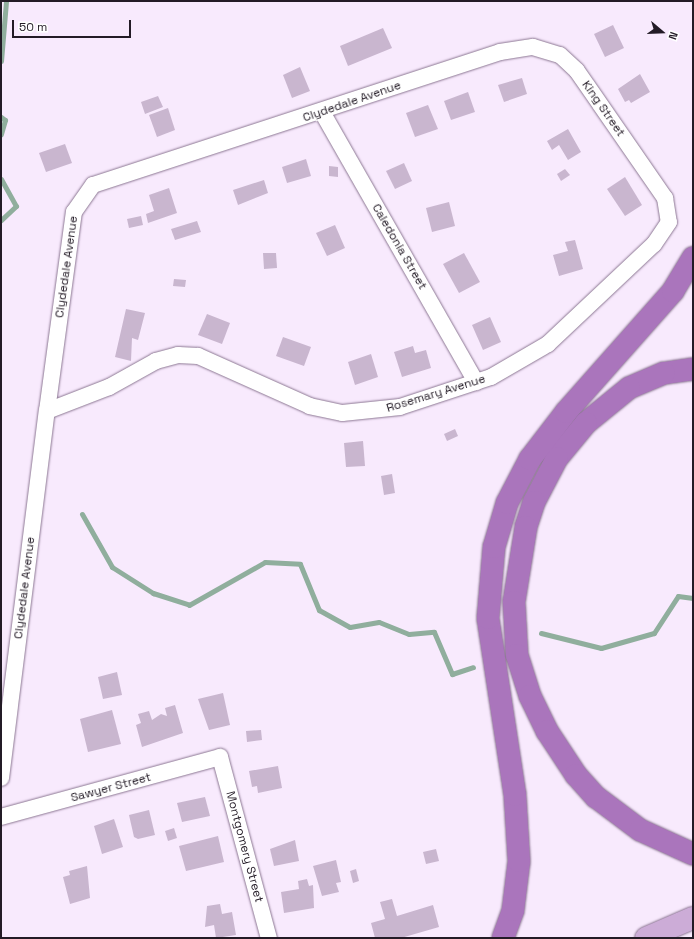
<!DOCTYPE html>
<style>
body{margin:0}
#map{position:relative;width:694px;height:939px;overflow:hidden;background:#f8eafd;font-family:"Space Grotesk",sans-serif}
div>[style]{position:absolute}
.stream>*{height:5px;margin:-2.5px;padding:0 2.5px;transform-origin:2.5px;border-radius:2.5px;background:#90ae9d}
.building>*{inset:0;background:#c9b6cf}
.roads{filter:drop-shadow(0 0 1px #8c7793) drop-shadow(0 0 1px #8c7793)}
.minor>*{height:16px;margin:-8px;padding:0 8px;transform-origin:8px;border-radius:8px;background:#fff}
.primary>*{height:22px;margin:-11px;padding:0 11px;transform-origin:11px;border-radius:11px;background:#ccacd7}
.motorway>*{height:22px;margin:-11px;padding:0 11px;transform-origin:11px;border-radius:11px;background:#aa75bc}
span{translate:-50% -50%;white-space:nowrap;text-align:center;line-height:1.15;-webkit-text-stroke:3px #fff;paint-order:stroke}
.street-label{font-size:12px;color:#231b26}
.frame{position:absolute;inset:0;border:2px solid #231b26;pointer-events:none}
.north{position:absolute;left:642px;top:12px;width:40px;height:40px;-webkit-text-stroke:3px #fff;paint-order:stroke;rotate:109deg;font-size:11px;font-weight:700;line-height:16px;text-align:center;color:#231b26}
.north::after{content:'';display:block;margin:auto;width:14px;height:18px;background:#231b26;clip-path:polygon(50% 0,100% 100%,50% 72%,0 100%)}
.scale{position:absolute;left:12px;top:20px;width:119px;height:18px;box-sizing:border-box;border:2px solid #231b26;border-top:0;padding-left:5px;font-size:12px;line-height:14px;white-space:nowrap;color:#231b26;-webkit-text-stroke:3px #fff;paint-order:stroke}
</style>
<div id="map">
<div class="stream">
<i style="left:1px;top:61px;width:60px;rotate:-85.2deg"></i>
<i style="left:1px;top:117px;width:5px;rotate:37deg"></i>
<i style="left:5px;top:120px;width:15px;rotate:106deg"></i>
<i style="left:1px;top:179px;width:31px;rotate:61deg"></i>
<i style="left:16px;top:206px;width:21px;rotate:137deg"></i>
<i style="left:82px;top:514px;width:61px;rotate:60.5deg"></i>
<i style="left:112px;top:567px;width:49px;rotate:32.4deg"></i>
<i style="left:153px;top:593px;width:38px;rotate:18deg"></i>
<i style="left:189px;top:605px;width:87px;rotate:-29.5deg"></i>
<i style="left:265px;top:562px;width:35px;rotate:3deg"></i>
<i style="left:300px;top:564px;width:50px;rotate:67.6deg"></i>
<i style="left:319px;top:610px;width:35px;rotate:29deg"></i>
<i style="left:350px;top:627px;width:29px;rotate:-10deg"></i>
<i style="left:379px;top:622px;width:32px;rotate:22deg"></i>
<i style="left:409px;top:634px;width:25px;rotate:-5deg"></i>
<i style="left:434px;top:632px;width:46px;rotate:66.8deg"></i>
<i style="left:452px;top:674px;width:22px;rotate:-18deg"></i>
<i style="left:541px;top:633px;width:62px;rotate:14deg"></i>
<i style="left:601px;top:648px;width:55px;rotate:-15.8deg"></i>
<i style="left:654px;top:633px;width:44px;rotate:-57deg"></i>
<i style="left:678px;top:596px;width:15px;rotate:8deg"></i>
</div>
<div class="building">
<i style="clip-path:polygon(613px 25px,624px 48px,605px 57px,594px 34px)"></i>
<i style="clip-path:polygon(383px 28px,392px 48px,348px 66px,340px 46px)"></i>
<i style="clip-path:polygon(300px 67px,310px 91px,292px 98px,283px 75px)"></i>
<i style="clip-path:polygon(640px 74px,650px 92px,631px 103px,629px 100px,625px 102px,618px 89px)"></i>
<i style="clip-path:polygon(522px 78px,527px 94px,504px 102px,498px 85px)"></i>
<i style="clip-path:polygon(468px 92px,475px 112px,451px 120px,444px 101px)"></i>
<i style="clip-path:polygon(158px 96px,163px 107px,145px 114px,141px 102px)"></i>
<i style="clip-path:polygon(428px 105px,438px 129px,415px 137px,406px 113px)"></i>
<i style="clip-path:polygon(168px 108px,175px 130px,157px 137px,149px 115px)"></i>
<i style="clip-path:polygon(568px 129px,581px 152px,568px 160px,559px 145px,552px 150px,547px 141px)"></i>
<i style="clip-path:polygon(65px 144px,72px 163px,46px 172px,39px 153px)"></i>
<i style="clip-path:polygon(306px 159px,311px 176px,287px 183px,282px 167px)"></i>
<i style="clip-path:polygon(404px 163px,412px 181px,395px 189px,386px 171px)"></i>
<i style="clip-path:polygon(329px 166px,338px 167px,338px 177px,329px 176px)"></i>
<i style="clip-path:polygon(565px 169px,570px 175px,561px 181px,557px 174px)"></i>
<i style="clip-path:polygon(625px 177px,642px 205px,625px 216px,607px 189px)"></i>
<i style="clip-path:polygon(264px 180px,268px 193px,238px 205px,233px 190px)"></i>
<i style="clip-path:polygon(169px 188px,177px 213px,148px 223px,146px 214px,154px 211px,149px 195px)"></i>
<i style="clip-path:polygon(449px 202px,455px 226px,432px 232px,426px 208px)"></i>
<i style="clip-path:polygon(141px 216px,143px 225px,129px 228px,127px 219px)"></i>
<i style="clip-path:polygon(197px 221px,201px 232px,175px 240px,171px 229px)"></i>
<i style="clip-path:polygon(335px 225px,345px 248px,327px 256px,316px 233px)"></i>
<i style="clip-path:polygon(575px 240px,583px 269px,559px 276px,553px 255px,568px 251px,565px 242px)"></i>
<i style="clip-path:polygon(263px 253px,276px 253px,277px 268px,264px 269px)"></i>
<i style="clip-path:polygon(464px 253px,480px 282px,459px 293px,443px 264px)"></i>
<i style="clip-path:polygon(174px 279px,186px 280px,185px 287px,173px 286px)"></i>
<i style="clip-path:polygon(126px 309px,145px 313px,138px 340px,132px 338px,131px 361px,115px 357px)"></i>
<i style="clip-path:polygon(207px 314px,230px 323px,222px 344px,198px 335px)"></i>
<i style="clip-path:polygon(490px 317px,501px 342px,483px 350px,472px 325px)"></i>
<i style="clip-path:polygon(283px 337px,311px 347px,304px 366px,276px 356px)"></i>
<i style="clip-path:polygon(413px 346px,415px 353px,426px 350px,431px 368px,402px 377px,394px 352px)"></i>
<i style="clip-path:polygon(371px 354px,378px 377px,355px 385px,348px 362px)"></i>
<i style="clip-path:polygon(455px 429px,458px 436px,447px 441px,444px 434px)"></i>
<i style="clip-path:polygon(363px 441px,365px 466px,346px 467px,344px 443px)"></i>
<i style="clip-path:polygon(392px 474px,395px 493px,384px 495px,381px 476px)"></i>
<i style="clip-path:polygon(117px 672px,122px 695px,103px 699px,98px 677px)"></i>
<i style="clip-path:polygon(223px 693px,230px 725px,209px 730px,198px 699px)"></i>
<i style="clip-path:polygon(175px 705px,183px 733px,142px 747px,136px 725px,141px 723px,138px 714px,149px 711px,152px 720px,161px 714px,167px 716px,165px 708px)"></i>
<i style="clip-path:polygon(112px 710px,121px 744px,88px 752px,80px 719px)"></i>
<i style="clip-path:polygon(261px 730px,262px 740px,247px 742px,246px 731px)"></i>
<i style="clip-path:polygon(278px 766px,282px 788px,258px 793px,257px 786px,252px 787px,249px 771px)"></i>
<i style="clip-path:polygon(205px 797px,210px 816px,182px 822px,177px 803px)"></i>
<i style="clip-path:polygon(149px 810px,155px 835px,138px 839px,134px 837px,129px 815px)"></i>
<i style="clip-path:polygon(114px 819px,123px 847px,102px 854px,94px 826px)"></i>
<i style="clip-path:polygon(174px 828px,177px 838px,168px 841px,165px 831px)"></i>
<i style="clip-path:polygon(218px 836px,224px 862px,186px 871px,179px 846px)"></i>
<i style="clip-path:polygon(295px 840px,299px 861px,274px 866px,270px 849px)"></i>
<i style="clip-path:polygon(436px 849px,439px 861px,426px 864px,423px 852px)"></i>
<i style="clip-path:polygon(336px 860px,341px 882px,336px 883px,339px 892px,322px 896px,313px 866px)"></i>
<i style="clip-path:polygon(87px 866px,90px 898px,70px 904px,63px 877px,70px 875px,69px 871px)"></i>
<i style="clip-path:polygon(356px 869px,359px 881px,353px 883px,350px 871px)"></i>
<i style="clip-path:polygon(307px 879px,309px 886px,313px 885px,314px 908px,284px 913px,281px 892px,299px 889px,298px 881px)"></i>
<i style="clip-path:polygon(392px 899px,397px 916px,433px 905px,439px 927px,401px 938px,375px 938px,371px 923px,385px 919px,380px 902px)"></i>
<i style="clip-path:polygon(220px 904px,222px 914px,232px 912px,236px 935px,216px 938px,214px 925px,205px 927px,207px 906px)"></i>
</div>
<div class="roads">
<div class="minor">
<i style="left:322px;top:112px;width:311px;rotate:60.3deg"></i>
<i style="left:1px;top:778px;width:370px;rotate:-82.9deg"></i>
<i style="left:47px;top:411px;width:201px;rotate:-82.3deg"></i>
<i style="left:74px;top:212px;width:33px;rotate:-55deg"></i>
<i style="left:93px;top:185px;width:428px;rotate:-18.1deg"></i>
<i style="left:500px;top:52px;width:33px;rotate:-9deg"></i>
<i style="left:533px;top:47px;width:28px;rotate:17deg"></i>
<i style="left:560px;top:55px;width:23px;rotate:43deg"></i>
<i style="left:577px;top:71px;width:155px;rotate:55.3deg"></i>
<i style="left:665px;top:198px;width:24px;rotate:81deg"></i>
<i style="left:669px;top:222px;width:27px;rotate:124deg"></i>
<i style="left:654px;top:244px;width:146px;rotate:136.7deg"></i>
<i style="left:548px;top:344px;width:66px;rotate:149.9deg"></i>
<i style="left:491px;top:377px;width:96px;rotate:161.8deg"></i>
<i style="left:400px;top:407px;width:58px;rotate:174.1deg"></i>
<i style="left:342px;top:413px;width:33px;rotate:-168deg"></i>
<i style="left:310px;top:406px;width:123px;rotate:-155.9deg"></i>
<i style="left:198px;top:356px;width:20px;rotate:-177deg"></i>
<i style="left:178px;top:355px;width:23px;rotate:165deg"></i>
<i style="left:156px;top:361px;width:54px;rotate:151deg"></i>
<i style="left:109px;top:387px;width:66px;rotate:158.8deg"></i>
<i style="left:1px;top:817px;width:227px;rotate:-15.3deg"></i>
<i style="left:220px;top:757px;width:188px;rotate:74.9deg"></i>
</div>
<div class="primary">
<i style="left:646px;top:938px;width:51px;rotate:-23.1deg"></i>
</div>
<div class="motorway">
<i style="left:693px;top:369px;width:29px;rotate:172deg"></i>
<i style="left:664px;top:373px;width:38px;rotate:157deg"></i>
<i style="left:629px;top:388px;width:55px;rotate:140.9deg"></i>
<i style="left:586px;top:423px;width:45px;rotate:129.6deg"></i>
<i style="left:557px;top:458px;width:50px;rotate:117.6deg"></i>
<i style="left:534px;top:502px;width:26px;rotate:108deg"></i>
<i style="left:526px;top:527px;width:76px;rotate:99.1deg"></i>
<i style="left:514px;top:602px;width:53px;rotate:86.8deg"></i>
<i style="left:517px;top:655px;width:43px;rotate:72.4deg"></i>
<i style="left:530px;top:696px;width:39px;rotate:64deg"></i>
<i style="left:547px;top:731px;width:53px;rotate:56.6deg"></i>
<i style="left:576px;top:775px;width:30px;rotate:48deg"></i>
<i style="left:596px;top:797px;width:55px;rotate:36.9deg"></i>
<i style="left:640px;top:830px;width:58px;rotate:24.4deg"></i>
<i style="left:503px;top:938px;width:30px;rotate:-70deg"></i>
<i style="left:513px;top:910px;width:49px;rotate:-83deg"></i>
<i style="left:519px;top:861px;width:66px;rotate:-93.5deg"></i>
<i style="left:515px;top:795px;width:179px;rotate:-98.7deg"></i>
<i style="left:488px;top:618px;width:71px;rotate:-85.2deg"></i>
<i style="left:494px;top:547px;width:46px;rotate:-73.5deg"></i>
<i style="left:507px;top:503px;width:50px;rotate:-62.4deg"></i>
<i style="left:530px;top:459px;width:59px;rotate:-52.5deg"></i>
<i style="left:566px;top:412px;width:162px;rotate:-48.5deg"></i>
<i style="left:673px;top:291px;width:39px;rotate:-59deg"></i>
</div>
</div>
<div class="street-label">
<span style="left:352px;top:102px;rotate:-19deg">Clydedale Avenue</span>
<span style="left:603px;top:109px;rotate:55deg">King Street</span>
<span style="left:399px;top:247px;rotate:60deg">Caledonia Street</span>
<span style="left:67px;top:267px;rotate:-82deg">Clydedale Avenue</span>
<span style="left:436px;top:394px;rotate:-17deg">Rosemary Avenue</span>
<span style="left:25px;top:588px;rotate:-83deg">Clydedale Avenue</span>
<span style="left:111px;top:788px;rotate:-15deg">Sawyer Street</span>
<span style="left:244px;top:847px;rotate:75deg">Montgomery Street</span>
</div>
<div class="frame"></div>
<div class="north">N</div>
<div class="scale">50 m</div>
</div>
